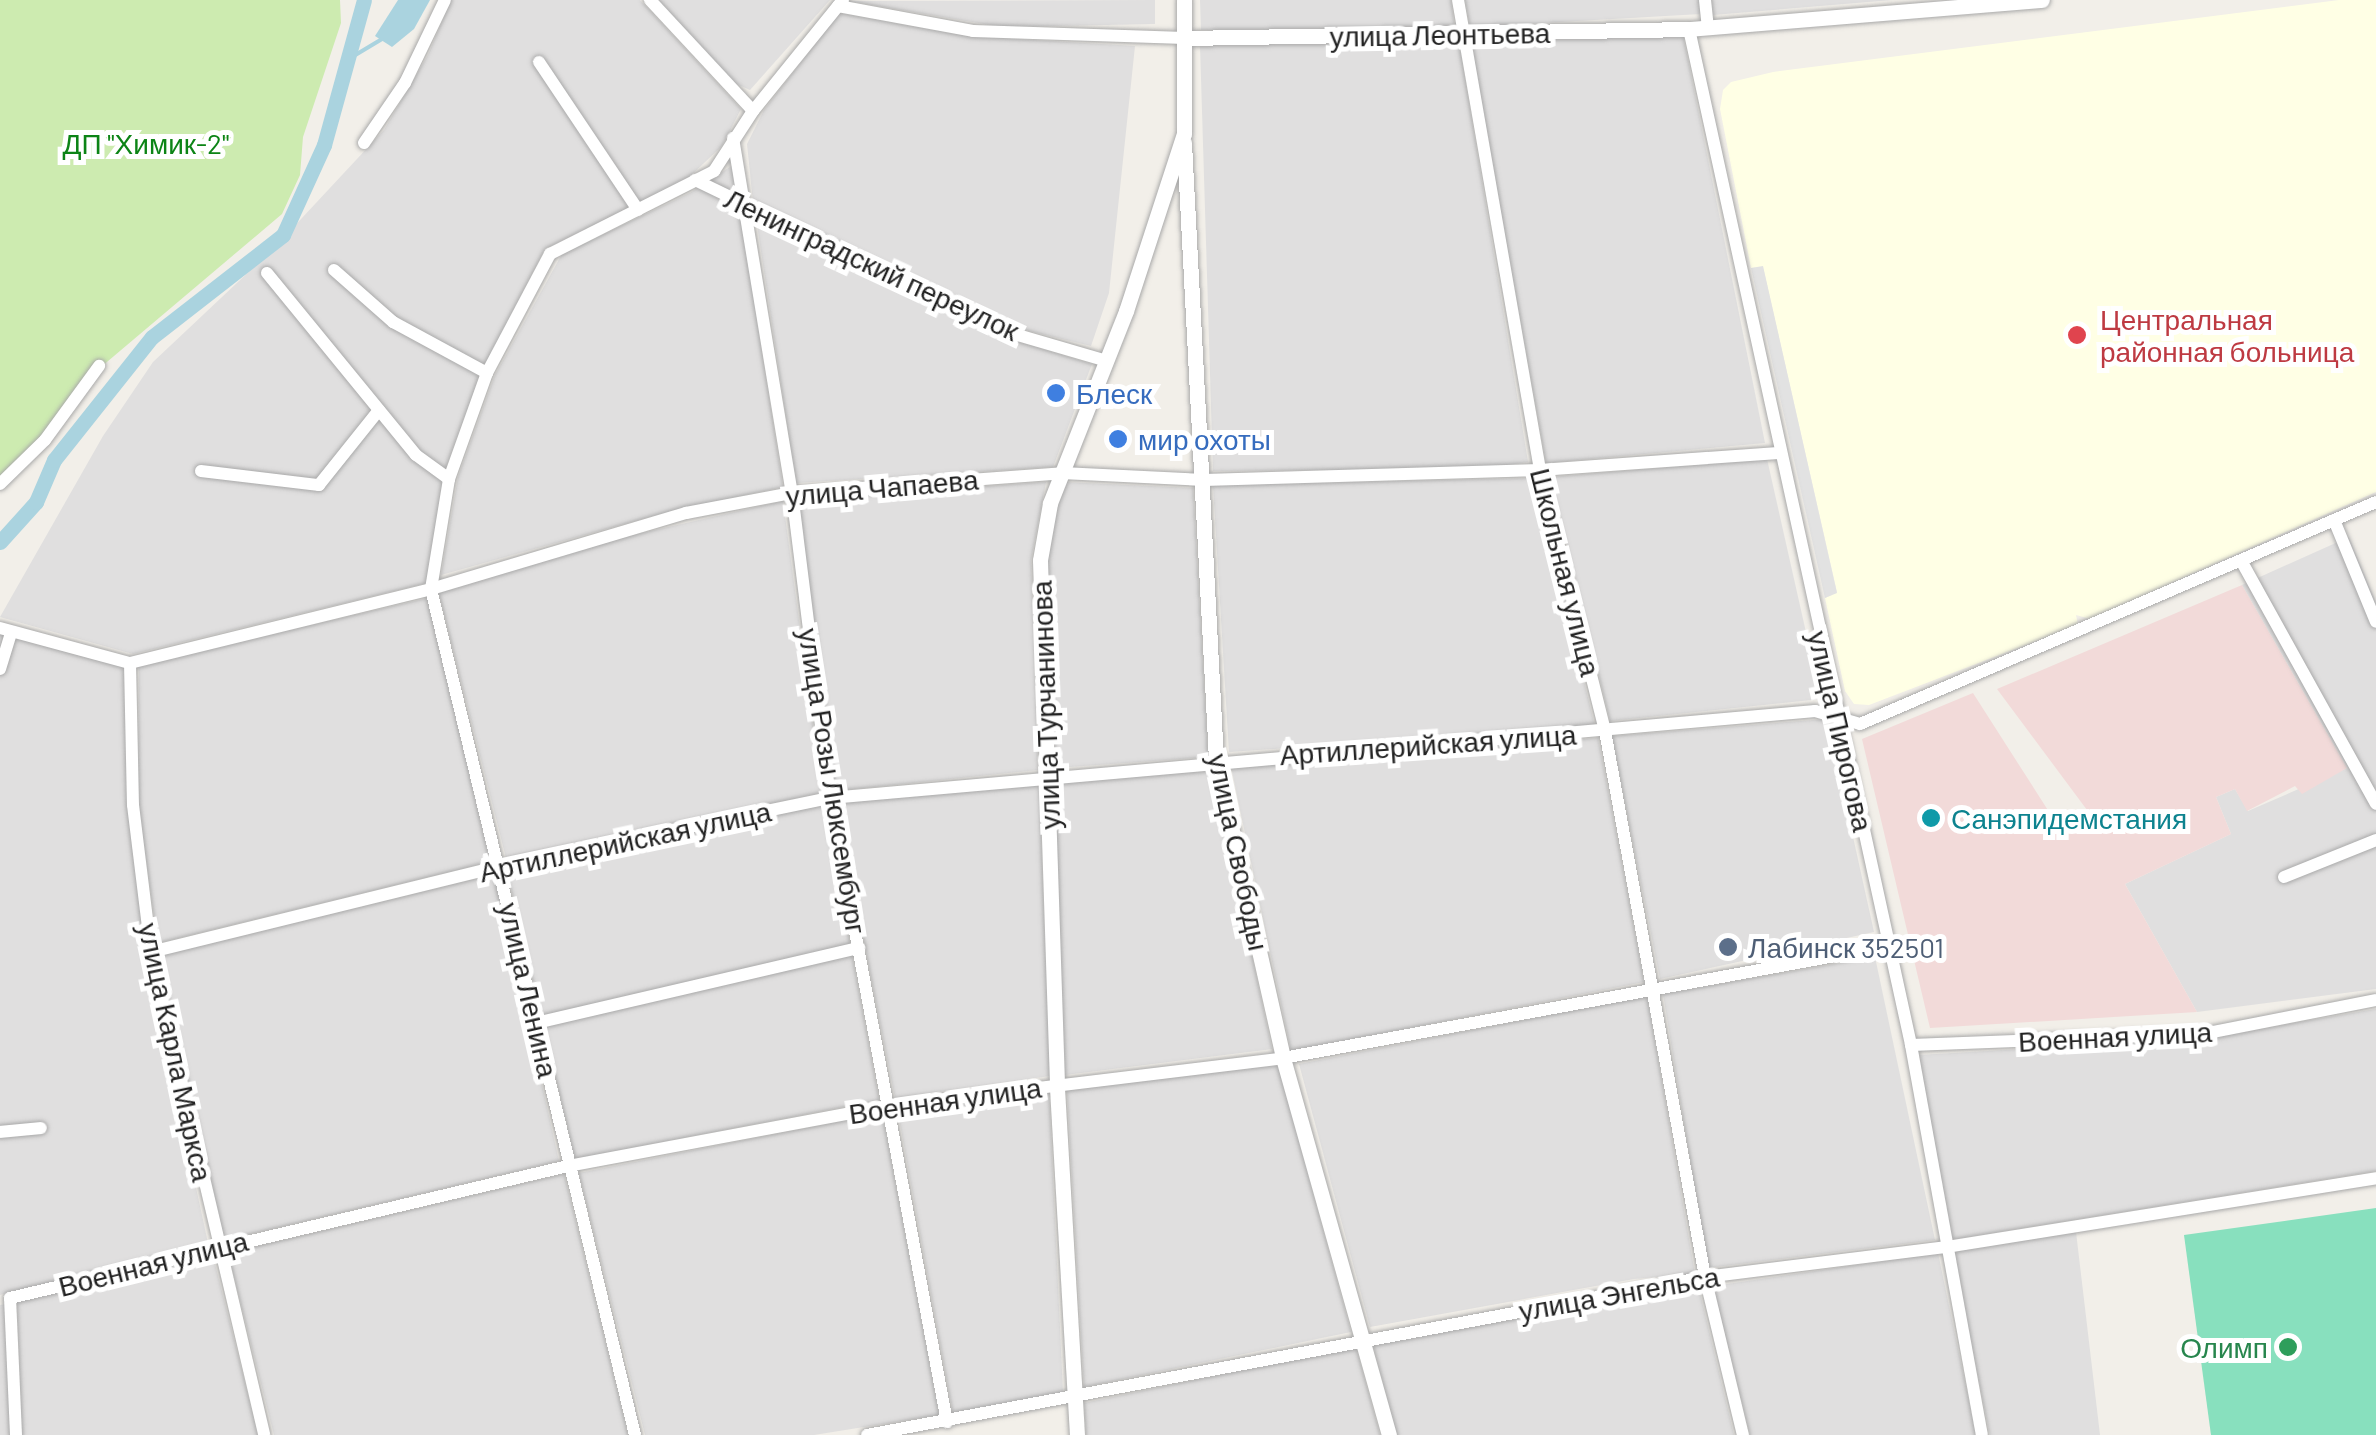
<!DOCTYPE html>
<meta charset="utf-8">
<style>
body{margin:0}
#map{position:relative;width:2376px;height:1435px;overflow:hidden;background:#f2efe9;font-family:Barlow,sans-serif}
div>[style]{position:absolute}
.residential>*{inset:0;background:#e0dfdf}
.commercial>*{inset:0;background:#f2dad9}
.education>*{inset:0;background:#ffffe5}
.grass>*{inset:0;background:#cdebb0}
.pitch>*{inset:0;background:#88e0be}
.parking>*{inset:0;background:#e2e2e2}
.water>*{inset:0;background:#aad3df}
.stream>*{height:4px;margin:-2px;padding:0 2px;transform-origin:2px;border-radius:2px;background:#aad3df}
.canal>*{height:15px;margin:-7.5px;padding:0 7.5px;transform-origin:7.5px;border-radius:7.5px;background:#aad3df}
.roads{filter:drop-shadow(0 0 2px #a9a9a9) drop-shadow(0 0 2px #a9a9a9)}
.minor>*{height:12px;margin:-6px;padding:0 6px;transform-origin:6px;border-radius:6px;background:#fff}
.tertiary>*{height:15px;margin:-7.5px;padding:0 7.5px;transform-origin:7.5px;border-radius:7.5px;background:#fff}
.dots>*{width:28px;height:28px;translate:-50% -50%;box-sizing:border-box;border:5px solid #fff;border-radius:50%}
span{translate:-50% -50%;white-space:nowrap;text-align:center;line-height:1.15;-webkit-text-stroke:10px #fff;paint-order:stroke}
.street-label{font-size:28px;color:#222}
.park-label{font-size:28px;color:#0c8416}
.health-label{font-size:28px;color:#be3a42}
.left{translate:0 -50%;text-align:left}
.shop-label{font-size:28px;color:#366cbe}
.culture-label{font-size:28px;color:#0d838f}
.service-label{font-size:28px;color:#4e5e75}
.leisure-label{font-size:28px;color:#27864d}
.right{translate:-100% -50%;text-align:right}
</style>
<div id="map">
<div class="residential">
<i style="clip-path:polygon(451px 0,640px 0,741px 109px,722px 146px,685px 181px,545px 249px,479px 378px,446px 468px,427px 583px,133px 654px,0 617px,103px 436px,153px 362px,274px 248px,384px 130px,428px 55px)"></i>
<i style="clip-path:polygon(657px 0,830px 0,750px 90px,734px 83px)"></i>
<i style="clip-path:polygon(1155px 0,1155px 24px,1002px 27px,848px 1px)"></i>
<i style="clip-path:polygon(1200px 0,1451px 0,1455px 29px,1201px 30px)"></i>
<i style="clip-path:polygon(1465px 0,1700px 0,1701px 14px,1470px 27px)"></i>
<i style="clip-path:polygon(1711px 0,1892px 0,1713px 15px)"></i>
<i style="clip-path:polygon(839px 13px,967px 36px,1135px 46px,1109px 293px,1091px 346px,1017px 328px,753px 202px,747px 144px,764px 110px)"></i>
<i style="clip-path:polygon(1683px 35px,1765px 443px,1546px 463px,1470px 41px)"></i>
<i style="clip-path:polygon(1459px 42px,1528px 462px,1484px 469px,1213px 471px,1200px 45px)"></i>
<i style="clip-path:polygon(733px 165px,783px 487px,671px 511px,441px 575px,458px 477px,495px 375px,562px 254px,690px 193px)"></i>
<i style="clip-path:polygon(756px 218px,1013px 340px,1092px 364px,1053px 467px,796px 483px)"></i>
<i style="clip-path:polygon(1767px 459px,1821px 699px,1610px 721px,1551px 477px)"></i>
<i style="clip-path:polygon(1535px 478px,1595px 727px,1229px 752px,1213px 485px)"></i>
<i style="clip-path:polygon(1046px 482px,1031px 560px,1038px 770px,835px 791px,798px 499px)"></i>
<i style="clip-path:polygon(1063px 482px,1193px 488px,1208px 757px,1056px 768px,1046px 564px)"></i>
<i style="clip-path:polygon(783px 501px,822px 793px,506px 858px,439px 593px,611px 540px)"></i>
<i style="clip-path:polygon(2349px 537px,2376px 602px,2376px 989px,2197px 1012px,2125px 884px,2231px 834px,2216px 797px,2235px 789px,2248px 811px,2347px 768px,2242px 585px)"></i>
<i style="clip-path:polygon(428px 598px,490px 862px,158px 943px,138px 804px,139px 665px)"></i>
<i style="clip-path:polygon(0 634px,124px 667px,127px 806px,149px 971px,208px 1243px,0 1295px)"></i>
<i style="clip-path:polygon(1827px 719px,1874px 932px,1660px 979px,1612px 736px)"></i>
<i style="clip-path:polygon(1598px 738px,1644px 982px,1291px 1051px,1231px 767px)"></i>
<i style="clip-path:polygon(1212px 771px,1272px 1049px,1065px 1075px,1054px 779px)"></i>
<i style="clip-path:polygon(1039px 782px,1050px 1076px,895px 1098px,837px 803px)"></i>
<i style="clip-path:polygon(824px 805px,879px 1100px,575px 1159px,507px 871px)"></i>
<i style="clip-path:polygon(495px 874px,559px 1161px,224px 1240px,158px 956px)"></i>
<i style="clip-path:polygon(1875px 957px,1935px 1240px,1708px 1268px,1663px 994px)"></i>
<i style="clip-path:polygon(1647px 996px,1695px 1274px,1634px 1279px,1370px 1327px,1299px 1064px)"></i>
<i style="clip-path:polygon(2376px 1009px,2376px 1171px,1951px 1240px,1919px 1055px,2205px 1038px)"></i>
<i style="clip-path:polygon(1278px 1065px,1351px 1332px,1084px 1387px,1067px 1090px)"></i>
<i style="clip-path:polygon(1049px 1092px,1063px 1393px,953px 1413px,898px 1113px)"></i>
<i style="clip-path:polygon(882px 1113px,939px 1415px,814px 1435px,645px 1435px,579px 1173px)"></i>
<i style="clip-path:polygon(564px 1174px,628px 1435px,274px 1435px,228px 1253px)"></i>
<i style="clip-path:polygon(2076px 1232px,2100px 1435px,1990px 1435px,1952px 1251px)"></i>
<i style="clip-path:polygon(1938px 1253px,1976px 1435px,1750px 1435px,1713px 1286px)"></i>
<i style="clip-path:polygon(213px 1256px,258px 1435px,22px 1435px,17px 1302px)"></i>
<i style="clip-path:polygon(1699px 1289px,1734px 1435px,1397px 1435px,1372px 1343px)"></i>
<i style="clip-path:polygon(6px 1304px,11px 1435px,0 1435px,0 1305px)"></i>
<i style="clip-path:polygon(1356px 1347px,1380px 1435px,1086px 1435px,1084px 1403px)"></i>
</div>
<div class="commercial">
<i style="clip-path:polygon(2242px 585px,2347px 768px,2302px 794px,2295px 786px,2247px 811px,2235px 789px,2216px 797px,2231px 834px,2125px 884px,2197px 1012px,1930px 1028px,1862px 739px,1973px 693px,2060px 829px,2090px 814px,1997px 689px)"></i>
</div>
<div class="education">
<i style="clip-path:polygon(2339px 0,2376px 0,2376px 492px,2090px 619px,2076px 615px,2078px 625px,1869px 705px,1854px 704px,1845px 691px,1825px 598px,1837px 592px,1763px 267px,1751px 268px,1720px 109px,1723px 90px,1731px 82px,1773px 72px)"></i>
</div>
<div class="grass">
<i style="clip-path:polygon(0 0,340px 0,341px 23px,303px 137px,300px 175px,282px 214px,101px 367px,0 487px)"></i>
</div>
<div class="pitch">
<i style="clip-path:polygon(2376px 1208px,2376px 1435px,2211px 1435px,2184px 1235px)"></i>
</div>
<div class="parking">
<i style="clip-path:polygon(1763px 266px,1837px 593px,1825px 598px,1751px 268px)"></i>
</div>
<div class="water">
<i style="clip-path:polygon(398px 0,430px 0,414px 29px,392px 47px,375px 36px)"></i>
</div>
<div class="stream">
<i style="left:352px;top:57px;width:35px;rotate:-31deg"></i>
</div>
<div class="canal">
<i style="left:0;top:542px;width:54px;rotate:-48deg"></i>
<i style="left:36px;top:502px;width:46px;rotate:-66.8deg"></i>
<i style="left:54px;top:460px;width:157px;rotate:-51.5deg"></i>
<i style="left:152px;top:337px;width:166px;rotate:-37.9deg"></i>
<i style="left:283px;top:235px;width:99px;rotate:-65.5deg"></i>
<i style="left:324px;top:145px;width:150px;rotate:-74.6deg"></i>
</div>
<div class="roads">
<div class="minor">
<i style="left:650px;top:0;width:151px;rotate:47.1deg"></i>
<i style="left:1458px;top:0;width:477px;rotate:80.1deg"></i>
<i style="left:1540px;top:470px;width:269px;rotate:76deg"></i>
<i style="left:1605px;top:731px;width:555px;rotate:79.62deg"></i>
<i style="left:1705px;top:1277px;width:163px;rotate:76.5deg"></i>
<i style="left:1705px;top:0;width:27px;rotate:84deg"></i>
<i style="left:838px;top:6px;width:137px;rotate:10.5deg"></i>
<i style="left:973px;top:31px;width:212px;rotate:1.9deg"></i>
<i style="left:1689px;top:29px;width:1040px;rotate:77.67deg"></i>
<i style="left:1911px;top:1045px;width:396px;rotate:79.7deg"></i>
<i style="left:539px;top:62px;width:178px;rotate:56.2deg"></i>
<i style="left:733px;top:138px;width:360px;rotate:80.6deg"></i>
<i style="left:792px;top:493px;width:307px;rotate:82.9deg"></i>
<i style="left:830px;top:798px;width:635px;rotate:79.38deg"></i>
<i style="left:364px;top:143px;width:73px;rotate:-55.7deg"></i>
<i style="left:405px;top:83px;width:92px;rotate:-64.3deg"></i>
<i style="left:695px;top:180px;width:354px;rotate:25.8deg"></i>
<i style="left:1014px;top:334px;width:97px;rotate:16.2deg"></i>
<i style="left:334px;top:270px;width:79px;rotate:41.4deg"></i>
<i style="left:393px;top:322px;width:107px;rotate:28.5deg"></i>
<i style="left:267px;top:273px;width:235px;rotate:50.7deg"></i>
<i style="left:416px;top:455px;width:41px;rotate:36deg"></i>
<i style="left:201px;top:471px;width:119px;rotate:6.8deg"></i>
<i style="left:319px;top:485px;width:96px;rotate:-51.3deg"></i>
<i style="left:0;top:484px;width:63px;rotate:-44.4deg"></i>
<i style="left:45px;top:440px;width:92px;rotate:-53.9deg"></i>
<i style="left:2334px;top:520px;width:110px;rotate:67.6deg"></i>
<i style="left:2243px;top:564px;width:274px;rotate:61deg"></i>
<i style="left:0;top:628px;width:135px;rotate:15.1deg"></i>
<i style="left:130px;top:663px;width:310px;rotate:-13.8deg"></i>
<i style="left:431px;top:589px;width:266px;rotate:-16.6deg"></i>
<i style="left:686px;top:513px;width:108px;rotate:-10.7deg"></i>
<i style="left:792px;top:493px;width:271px;rotate:-4.2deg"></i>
<i style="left:1062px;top:473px;width:142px;rotate:2.8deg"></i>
<i style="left:1204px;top:480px;width:336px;rotate:-1.7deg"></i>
<i style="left:1540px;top:470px;width:239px;rotate:-4.1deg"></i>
<i style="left:130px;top:663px;width:142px;rotate:88.8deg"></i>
<i style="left:133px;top:805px;width:148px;rotate:83deg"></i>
<i style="left:151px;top:952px;width:496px;rotate:76.8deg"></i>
<i style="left:0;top:669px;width:38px;rotate:-73deg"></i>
<i style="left:2284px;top:877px;width:99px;rotate:-21.9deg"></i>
<i style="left:151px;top:952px;width:360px;rotate:-13.8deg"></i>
<i style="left:501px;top:866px;width:336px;rotate:-11.7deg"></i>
<i style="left:830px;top:798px;width:989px;rotate:-5.05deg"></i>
<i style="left:1815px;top:711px;width:47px;rotate:16.1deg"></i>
<i style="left:1860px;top:724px;width:562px;rotate:-23.28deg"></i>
<i style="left:536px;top:1023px;width:332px;rotate:-13.1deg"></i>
<i style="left:1911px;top:1045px;width:292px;rotate:-2.2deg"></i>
<i style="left:2203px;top:1034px;width:176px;rotate:-11.1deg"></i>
<i style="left:0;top:1132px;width:41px;rotate:-5.6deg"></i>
<i style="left:16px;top:1435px;width:137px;rotate:-92.5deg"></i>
<i style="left:10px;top:1298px;width:573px;rotate:-13.31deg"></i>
<i style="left:568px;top:1166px;width:327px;rotate:-10.6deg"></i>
<i style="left:889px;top:1106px;width:397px;rotate:-6.9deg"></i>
<i style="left:1283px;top:1058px;width:616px;rotate:-10.47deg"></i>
<i style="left:635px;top:1435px;width:870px;rotate:-103.56deg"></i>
<i style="left:431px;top:589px;width:111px;rotate:-80.7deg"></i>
<i style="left:449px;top:479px;width:113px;rotate:-70.3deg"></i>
<i style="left:487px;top:373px;width:135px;rotate:-62.1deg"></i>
<i style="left:550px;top:254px;width:184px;rotate:-26.8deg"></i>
<i style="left:714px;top:171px;width:72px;rotate:-57deg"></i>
<i style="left:753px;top:111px;width:143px;rotate:-51deg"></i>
<i style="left:867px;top:1435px;width:853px;rotate:-10.68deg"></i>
<i style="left:1705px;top:1277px;width:244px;rotate:-7.1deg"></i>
<i style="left:1947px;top:1247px;width:435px;rotate:-9.1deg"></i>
</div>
<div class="tertiary">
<i style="left:1185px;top:38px;width:504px;rotate:-1.02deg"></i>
<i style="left:1689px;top:29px;width:354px;rotate:-4.7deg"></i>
<i style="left:1184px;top:143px;width:618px;rotate:87.03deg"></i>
<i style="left:1216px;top:760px;width:305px;rotate:77.3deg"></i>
<i style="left:1283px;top:1058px;width:392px;rotate:74.3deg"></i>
<i style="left:1077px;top:1435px;width:352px;rotate:-93.3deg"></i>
<i style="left:1057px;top:1084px;width:524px;rotate:-91.86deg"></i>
<i style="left:1040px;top:560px;width:58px;rotate:-80deg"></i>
<i style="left:1050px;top:503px;width:206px;rotate:-68.4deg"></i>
<i style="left:1126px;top:311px;width:186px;rotate:-71.9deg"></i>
<i style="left:1184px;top:134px;width:134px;rotate:-90deg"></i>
</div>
</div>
<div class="dots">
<i style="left:2077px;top:335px;background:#e0444e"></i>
<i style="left:1056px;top:393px;background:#3f7fe0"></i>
<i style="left:1118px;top:439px;background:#3f7fe0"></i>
<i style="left:1931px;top:818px;background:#0f9aa8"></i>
<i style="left:1728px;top:947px;background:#5c6f8a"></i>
<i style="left:2288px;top:1347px;background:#2e9e5b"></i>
</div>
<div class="street-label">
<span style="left:1440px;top:34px;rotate:-1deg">улица Леонтьева</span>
<span style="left:872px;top:264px;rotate:25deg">Ленинградский переулок</span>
<span style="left:882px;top:487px;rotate:-5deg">улица Чапаева</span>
<span style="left:1566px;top:572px;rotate:76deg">Школьная улица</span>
<span style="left:1045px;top:705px;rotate:-92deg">улица Турчанинова</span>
<span style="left:1841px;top:731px;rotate:77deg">улица Пирогова</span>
<span style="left:1428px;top:744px;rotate:-4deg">Артиллерийская улица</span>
<span style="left:833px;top:781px;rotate:81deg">улица Розы Люксембург</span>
<span style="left:625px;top:841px;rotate:-12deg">Артиллерийская улица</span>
<span style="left:1239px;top:852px;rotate:78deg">улица Свободы</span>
<span style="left:529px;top:990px;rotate:77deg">улица Ленина</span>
<span style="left:2115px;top:1036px;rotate:-3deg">Военная улица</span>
<span style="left:176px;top:1052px;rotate:78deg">улица Карла Маркса</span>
<span style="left:945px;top:1100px;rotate:-8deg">Военная улица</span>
<span style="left:153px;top:1263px;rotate:-14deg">Военная улица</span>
<span style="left:1619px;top:1293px;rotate:-10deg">улица Энгельса</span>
</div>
<div class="park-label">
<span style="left:146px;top:143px">ДП "Химик-2"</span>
</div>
<div class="health-label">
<span class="left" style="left:2100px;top:335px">Центральная<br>районная больница</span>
</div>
<div class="shop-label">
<span class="left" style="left:1076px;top:393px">Блеск</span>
<span class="left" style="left:1138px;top:439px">мир охоты</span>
</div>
<div class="culture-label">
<span class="left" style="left:1951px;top:818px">Санэпидемстания</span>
</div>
<div class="service-label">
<span class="left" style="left:1748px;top:947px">Лабинск 352501</span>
</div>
<div class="leisure-label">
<span class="right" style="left:2268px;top:1347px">Олимп</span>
</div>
</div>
